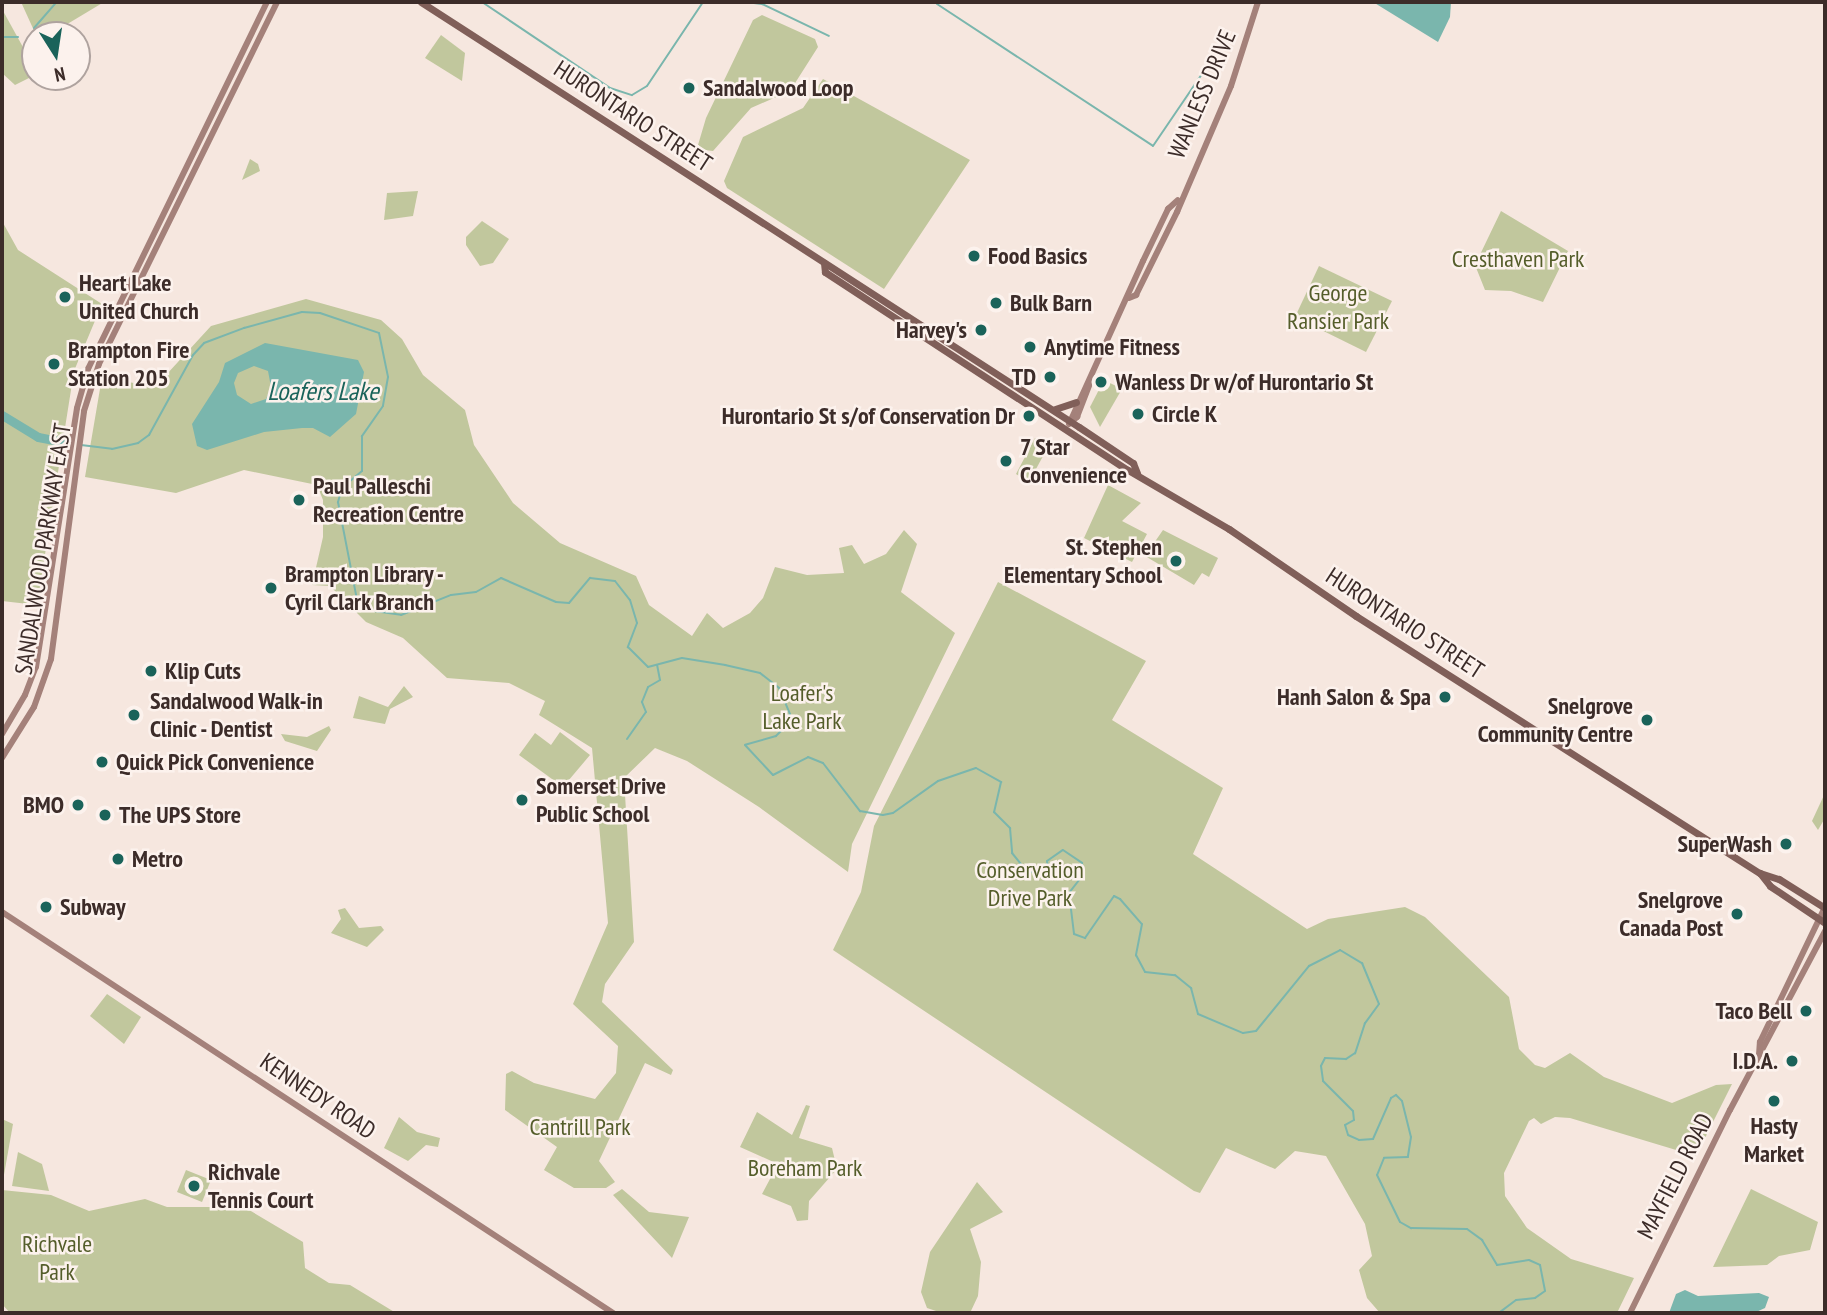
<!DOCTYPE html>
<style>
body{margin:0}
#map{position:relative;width:1827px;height:1315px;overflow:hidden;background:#f6e7df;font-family:"PT Sans Narrow",sans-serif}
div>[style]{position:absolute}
.green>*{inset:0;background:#c1c79d}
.water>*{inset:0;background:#7ab6ad}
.stream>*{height:2px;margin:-1px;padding:0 1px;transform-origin:1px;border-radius:1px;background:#7ab6ad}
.river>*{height:9px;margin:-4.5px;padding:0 4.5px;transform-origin:4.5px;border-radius:4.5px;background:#7ab6ad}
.secondary>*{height:6px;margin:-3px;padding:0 3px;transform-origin:3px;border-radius:3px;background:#a4817a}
.primary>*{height:7px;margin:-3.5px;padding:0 3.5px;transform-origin:3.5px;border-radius:3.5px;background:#805f59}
.dots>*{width:19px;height:19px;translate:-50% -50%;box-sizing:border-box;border:4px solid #fcf2ed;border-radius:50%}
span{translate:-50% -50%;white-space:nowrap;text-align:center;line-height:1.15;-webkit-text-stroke:5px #fcf2ed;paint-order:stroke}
.poi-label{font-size:24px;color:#3c2c29;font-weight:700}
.left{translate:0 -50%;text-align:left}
.right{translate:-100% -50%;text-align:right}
.street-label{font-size:24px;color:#3c2c29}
.park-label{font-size:24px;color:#545d2a}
.water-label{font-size:26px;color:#1a635a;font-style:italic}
.frame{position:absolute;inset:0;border:4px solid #3c2c29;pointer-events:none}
.north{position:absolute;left:21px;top:21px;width:70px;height:70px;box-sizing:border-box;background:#fcf2ed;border:2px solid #afa39f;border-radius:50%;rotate:168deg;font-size:19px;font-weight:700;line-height:28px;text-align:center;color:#3c2c29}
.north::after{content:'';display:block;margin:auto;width:24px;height:32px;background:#1a635a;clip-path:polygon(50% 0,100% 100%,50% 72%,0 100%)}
</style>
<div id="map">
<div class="green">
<i style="clip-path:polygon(21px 2px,104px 2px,49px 35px,36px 35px)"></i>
<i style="clip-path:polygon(2px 9px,35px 69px,35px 75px,15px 85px,2px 73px)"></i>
<i style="clip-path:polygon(762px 15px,815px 39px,818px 47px,790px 91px,751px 108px,713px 151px,705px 150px,698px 145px,706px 118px,753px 20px)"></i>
<i style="clip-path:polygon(441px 35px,465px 53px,462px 81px,425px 58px)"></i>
<i style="clip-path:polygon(823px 79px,970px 160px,884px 289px,727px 188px,724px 181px,743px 137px,803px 108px)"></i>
<i style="clip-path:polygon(250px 159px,258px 164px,260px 171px,242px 180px)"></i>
<i style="clip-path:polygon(418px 191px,413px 216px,384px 220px,387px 193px)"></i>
<i style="clip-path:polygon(1501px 211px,1568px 251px,1543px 302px,1511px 291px,1485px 290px,1475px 265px)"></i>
<i style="clip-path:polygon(2px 221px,18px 250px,102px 304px,74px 371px,37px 605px,2px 601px)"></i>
<i style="clip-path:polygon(482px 221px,509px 239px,493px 263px,480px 266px,466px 245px,466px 237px)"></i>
<i style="clip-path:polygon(1319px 266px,1392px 301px,1366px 352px,1295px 317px)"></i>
<i style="clip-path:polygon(306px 299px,381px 320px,402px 339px,423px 375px,465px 410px,474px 445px,513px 503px,560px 543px,636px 576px,649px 605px,692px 636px,707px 613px,723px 628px,750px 613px,763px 598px,775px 567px,807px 575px,844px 573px,839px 548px,852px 545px,864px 564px,886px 554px,904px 530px,917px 544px,901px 592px,955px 633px,852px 844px,848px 872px,759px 807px,687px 761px,655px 748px,624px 778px,634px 942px,605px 984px,602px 1002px,673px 1070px,671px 1075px,645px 1063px,599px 1161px,615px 1182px,606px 1188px,574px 1188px,544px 1170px,557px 1147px,505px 1110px,506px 1074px,512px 1071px,534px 1083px,595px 1099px,616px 1073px,618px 1046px,573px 1004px,608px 923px,592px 748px,539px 715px,545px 701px,509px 683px,447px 678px,403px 638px,366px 622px,330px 586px,312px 585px,323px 537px,323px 500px,317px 485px,244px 470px,176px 493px,85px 477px,102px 377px,155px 387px,211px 326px)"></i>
<i style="clip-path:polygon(1104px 380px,1122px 389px,1100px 427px,1090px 407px)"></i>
<i style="clip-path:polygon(1035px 438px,1049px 445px,1029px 482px,1016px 474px)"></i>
<i style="clip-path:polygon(1108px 485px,1141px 503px,1122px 521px,1147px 534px,1132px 562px,1084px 538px)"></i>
<i style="clip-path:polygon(1163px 530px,1218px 558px,1209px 577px,1202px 573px,1194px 585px,1145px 556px)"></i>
<i style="clip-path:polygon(998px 582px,1146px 661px,1112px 720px,1223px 788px,1193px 854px,1307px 929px,1328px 919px,1405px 907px,1425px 917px,1509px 997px,1519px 1049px,1535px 1065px,1545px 1068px,1570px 1053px,1604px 1077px,1672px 1103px,1716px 1085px,1732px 1084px,1696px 1156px,1570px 1118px,1555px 1117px,1541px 1124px,1534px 1118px,1529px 1121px,1504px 1173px,1505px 1196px,1527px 1228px,1571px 1259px,1634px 1278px,1617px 1313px,1380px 1313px,1367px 1298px,1359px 1270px,1372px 1256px,1365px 1224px,1326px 1156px,1295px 1151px,1275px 1169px,1226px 1148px,1200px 1193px,1194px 1191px,833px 950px,861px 892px,874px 826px)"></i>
<i style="clip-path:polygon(404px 686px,413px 697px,390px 709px,385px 724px,353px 718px,359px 696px,388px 707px)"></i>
<i style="clip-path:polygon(329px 726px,331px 730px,317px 751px,285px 741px,281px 734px,307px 737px)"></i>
<i style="clip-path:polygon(560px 732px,590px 755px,563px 787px,519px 755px,535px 733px,551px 745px)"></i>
<i style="clip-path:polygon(1825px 793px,1825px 818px,1818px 830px,1812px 821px)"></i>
<i style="clip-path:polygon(345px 908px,359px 928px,381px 926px,384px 930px,367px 947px,331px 933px,341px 919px,338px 910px)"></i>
<i style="clip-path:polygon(107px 994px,141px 1017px,124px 1044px,90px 1016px)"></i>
<i style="clip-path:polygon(806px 1105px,810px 1106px,799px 1138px,832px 1148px,837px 1169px,809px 1201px,808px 1220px,797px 1221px,791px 1206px,762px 1194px,778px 1164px,740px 1147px,757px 1112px,792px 1135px)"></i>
<i style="clip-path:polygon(399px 1117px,417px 1132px,440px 1138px,438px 1147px,426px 1145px,408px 1161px,384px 1148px)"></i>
<i style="clip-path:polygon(2px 1119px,13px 1124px,2px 1186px)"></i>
<i style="clip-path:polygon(18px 1152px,42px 1164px,49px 1191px,12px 1186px)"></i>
<i style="clip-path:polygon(186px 1170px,211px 1180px,202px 1202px,177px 1192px)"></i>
<i style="clip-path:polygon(977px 1182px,1003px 1212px,970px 1229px,981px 1262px,978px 1296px,970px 1313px,942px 1313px,927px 1308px,921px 1292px,930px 1252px)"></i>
<i style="clip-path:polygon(622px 1189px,649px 1212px,689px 1217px,672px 1258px,613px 1195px)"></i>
<i style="clip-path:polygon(1751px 1189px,1818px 1222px,1810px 1250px,1779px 1256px,1767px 1265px,1713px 1267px)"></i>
<i style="clip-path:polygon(2px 1190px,51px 1195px,89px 1211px,145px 1199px,167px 1207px,244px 1207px,303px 1242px,305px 1268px,329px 1283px,350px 1285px,396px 1313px,10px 1313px,2px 1304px)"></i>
</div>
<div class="water">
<i style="clip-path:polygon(1373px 2px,1451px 2px,1450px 17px,1438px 42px)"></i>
<i style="clip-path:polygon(evenodd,265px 343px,358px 360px,364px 372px,356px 414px,330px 437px,313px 428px,302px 428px,264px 432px,207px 450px,197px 446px,192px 424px,219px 382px,225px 363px,265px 343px,254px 366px,268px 371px,271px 387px,266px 399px,251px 404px,237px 395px,234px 383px,238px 373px,254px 366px)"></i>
<i style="clip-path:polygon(1685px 1290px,1698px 1296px,1759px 1293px,1769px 1297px,1765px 1308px,1754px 1313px,1669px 1313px,1676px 1294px)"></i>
</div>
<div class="stream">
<i style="left:482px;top:2px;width:154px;rotate:33.9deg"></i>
<i style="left:610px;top:88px;width:23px;rotate:18deg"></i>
<i style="left:632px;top:95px;width:17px;rotate:-31deg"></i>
<i style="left:647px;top:86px;width:101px;rotate:-56.3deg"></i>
<i style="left:746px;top:2px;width:16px;rotate:7deg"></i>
<i style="left:762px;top:4px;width:74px;rotate:25.5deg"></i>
<i style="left:937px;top:4px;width:258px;rotate:33.3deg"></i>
<i style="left:1153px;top:146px;width:94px;rotate:-55.8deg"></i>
<i style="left:34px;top:28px;width:35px;rotate:-49deg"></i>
<i style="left:2px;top:37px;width:16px"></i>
<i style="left:81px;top:445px;width:31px;rotate:7deg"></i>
<i style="left:112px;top:449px;width:27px;rotate:-13deg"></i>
<i style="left:138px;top:443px;width:14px;rotate:-36deg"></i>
<i style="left:149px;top:435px;width:91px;rotate:-61.2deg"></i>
<i style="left:193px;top:355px;width:16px;rotate:-47deg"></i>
<i style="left:204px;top:343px;width:43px;rotate:-20.6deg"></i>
<i style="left:244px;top:328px;width:60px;rotate:-15.4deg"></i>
<i style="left:302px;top:312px;width:18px;rotate:3deg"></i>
<i style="left:320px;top:313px;width:62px;rotate:18.7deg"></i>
<i style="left:379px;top:333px;width:45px;rotate:78.4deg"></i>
<i style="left:388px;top:377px;width:29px;rotate:100deg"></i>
<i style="left:383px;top:406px;width:37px;rotate:125deg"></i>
<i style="left:362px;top:436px;width:35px;rotate:90deg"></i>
<i style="left:362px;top:471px;width:26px;rotate:140deg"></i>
<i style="left:342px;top:488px;width:15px;rotate:106deg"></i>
<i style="left:338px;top:502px;width:100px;rotate:79deg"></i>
<i style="left:357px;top:600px;width:20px;rotate:33deg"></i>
<i style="left:374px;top:611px;width:27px;rotate:8deg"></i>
<i style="left:401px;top:615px;width:54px;rotate:-21.8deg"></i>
<i style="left:451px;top:595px;width:25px;rotate:-7deg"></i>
<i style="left:476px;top:592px;width:29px;rotate:-29deg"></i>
<i style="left:501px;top:578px;width:60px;rotate:23.6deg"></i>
<i style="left:556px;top:602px;width:13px;rotate:4deg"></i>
<i style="left:569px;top:603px;width:33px;rotate:-50deg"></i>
<i style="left:590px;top:578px;width:25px;rotate:7deg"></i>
<i style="left:615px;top:581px;width:24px;rotate:52deg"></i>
<i style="left:630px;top:600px;width:24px;rotate:73deg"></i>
<i style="left:637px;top:623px;width:26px;rotate:111deg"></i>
<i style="left:628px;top:647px;width:28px;rotate:45deg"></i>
<i style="left:648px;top:667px;width:35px;rotate:-15deg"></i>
<i style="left:682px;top:658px;width:44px;rotate:9.2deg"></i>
<i style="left:725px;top:665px;width:36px;rotate:13deg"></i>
<i style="left:760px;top:673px;width:24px;rotate:38deg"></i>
<i style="left:779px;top:688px;width:28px;rotate:67deg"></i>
<i style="left:790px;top:714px;width:17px;rotate:115deg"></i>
<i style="left:783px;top:729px;width:10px;rotate:135deg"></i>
<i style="left:776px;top:736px;width:32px;rotate:164deg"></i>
<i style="left:745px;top:745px;width:41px;rotate:47deg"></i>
<i style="left:773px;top:775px;width:39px;rotate:-27deg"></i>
<i style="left:808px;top:757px;width:16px;rotate:22deg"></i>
<i style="left:823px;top:763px;width:61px;rotate:52.4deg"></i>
<i style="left:860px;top:811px;width:23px;rotate:10deg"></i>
<i style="left:883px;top:815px;width:10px;rotate:-11deg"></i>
<i style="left:893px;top:813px;width:55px;rotate:-35.4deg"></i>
<i style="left:938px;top:781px;width:40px;rotate:-18.9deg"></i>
<i style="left:976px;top:768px;width:29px;rotate:29deg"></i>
<i style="left:1001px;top:782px;width:31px;rotate:103deg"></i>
<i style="left:994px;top:812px;width:23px;rotate:45deg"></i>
<i style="left:1010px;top:828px;width:25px;rotate:85deg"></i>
<i style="left:1012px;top:853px;width:21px;rotate:51deg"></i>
<i style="left:1025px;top:869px;width:20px;rotate:24deg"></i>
<i style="left:1043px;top:877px;width:7px;rotate:-27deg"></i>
<i style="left:1049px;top:874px;width:13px;rotate:-99deg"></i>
<i style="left:1047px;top:861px;width:19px;rotate:-35deg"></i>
<i style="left:1063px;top:850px;width:23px;rotate:34deg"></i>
<i style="left:1082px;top:863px;width:12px;rotate:85deg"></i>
<i style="left:1083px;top:875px;width:23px;rotate:128deg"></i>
<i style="left:1069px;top:893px;width:41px;rotate:83deg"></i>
<i style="left:1074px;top:934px;width:12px;rotate:20deg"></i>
<i style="left:1085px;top:938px;width:51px;rotate:-55.4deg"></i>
<i style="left:1114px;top:896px;width:7px;rotate:27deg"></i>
<i style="left:1120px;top:899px;width:33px;rotate:49deg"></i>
<i style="left:1142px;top:924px;width:32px;rotate:101deg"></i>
<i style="left:1136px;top:955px;width:19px;rotate:62deg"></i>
<i style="left:1145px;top:972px;width:30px;rotate:6deg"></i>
<i style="left:1175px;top:975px;width:21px;rotate:39deg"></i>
<i style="left:1191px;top:988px;width:27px;rotate:75deg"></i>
<i style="left:1198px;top:1014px;width:49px;rotate:22.9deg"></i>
<i style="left:1243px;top:1033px;width:13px;rotate:-9deg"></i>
<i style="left:1256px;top:1031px;width:84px;rotate:-50.8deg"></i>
<i style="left:1309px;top:966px;width:35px;rotate:-27deg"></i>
<i style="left:1340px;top:950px;width:26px;rotate:31deg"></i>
<i style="left:1362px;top:963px;width:44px;rotate:67.5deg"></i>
<i style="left:1379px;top:1004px;width:24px;rotate:126deg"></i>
<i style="left:1365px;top:1023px;width:32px;rotate:108deg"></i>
<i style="left:1355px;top:1053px;width:11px;rotate:146deg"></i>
<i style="left:1346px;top:1059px;width:21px;rotate:-177deg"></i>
<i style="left:1325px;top:1058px;width:9px;rotate:117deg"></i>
<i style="left:1321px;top:1066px;width:15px;rotate:82deg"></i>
<i style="left:1323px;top:1081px;width:42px;rotate:45deg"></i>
<i style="left:1353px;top:1111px;width:9px;rotate:84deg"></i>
<i style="left:1354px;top:1120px;width:10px;rotate:151deg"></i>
<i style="left:1345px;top:1125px;width:10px;rotate:73deg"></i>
<i style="left:1348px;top:1135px;width:12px;rotate:24deg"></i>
<i style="left:1359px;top:1140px;width:14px;rotate:-4deg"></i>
<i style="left:1373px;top:1139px;width:45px;rotate:-66.3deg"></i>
<i style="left:1391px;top:1098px;width:6px;rotate:-31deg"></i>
<i style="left:1396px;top:1095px;width:8px;rotate:45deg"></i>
<i style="left:1402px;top:1101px;width:37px;rotate:76deg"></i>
<i style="left:1411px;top:1137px;width:20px;rotate:99deg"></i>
<i style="left:1408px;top:1157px;width:24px;rotate:178deg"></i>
<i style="left:1384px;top:1158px;width:18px;rotate:112deg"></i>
<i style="left:1377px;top:1175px;width:52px;rotate:63.9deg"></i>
<i style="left:1400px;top:1222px;width:13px;rotate:29deg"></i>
<i style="left:1411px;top:1228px;width:56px;rotate:1deg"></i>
<i style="left:1467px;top:1229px;width:19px;rotate:36deg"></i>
<i style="left:1482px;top:1240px;width:29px;rotate:59deg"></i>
<i style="left:1497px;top:1265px;width:32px;rotate:-9deg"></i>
<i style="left:1529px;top:1260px;width:12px;rotate:24deg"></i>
<i style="left:1540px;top:1265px;width:26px;rotate:79deg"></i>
<i style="left:1545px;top:1291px;width:12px;rotate:145deg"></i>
<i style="left:1535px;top:1298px;width:19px;rotate:174deg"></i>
<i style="left:1516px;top:1300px;width:21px;rotate:143deg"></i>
<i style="left:627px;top:739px;width:33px;rotate:-55deg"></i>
<i style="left:646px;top:712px;width:11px;rotate:-112deg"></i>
<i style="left:642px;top:702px;width:16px;rotate:-68deg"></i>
<i style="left:648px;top:687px;width:14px;rotate:-30deg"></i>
<i style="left:660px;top:680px;width:15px;rotate:-101deg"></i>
</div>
<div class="river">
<i style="left:2px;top:415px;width:42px;rotate:31.4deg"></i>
<i style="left:38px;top:437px;width:31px;rotate:11deg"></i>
</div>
<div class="secondary">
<i style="left:1129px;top:298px;width:8px;rotate:-23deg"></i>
<i style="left:1136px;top:295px;width:93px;rotate:-63.7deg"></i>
<i style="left:1177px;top:212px;width:137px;rotate:-66.8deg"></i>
<i style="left:1231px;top:86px;width:88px;rotate:-72.2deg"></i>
<i style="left:1070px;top:422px;width:177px;rotate:-65.6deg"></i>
<i style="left:1143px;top:261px;width:58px;rotate:-64.3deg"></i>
<i style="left:1168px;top:209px;width:13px;rotate:-42deg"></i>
<i style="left:1069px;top:424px;width:11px;rotate:-41deg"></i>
<i style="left:1077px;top:417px;width:39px;rotate:-69deg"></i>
<i style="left:2px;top:734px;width:45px;rotate:-59.5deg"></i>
<i style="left:25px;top:695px;width:30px;rotate:-69deg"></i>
<i style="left:36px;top:667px;width:262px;rotate:-81deg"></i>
<i style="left:77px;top:408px;width:41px;rotate:-74.2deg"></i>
<i style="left:88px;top:369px;width:408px;rotate:-64deg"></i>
<i style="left:2px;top:758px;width:60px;rotate:-57.9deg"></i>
<i style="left:34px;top:707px;width:51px;rotate:-70.5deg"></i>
<i style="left:51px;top:659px;width:250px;rotate:-82.4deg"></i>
<i style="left:84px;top:411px;width:49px;rotate:-72.3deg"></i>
<i style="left:99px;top:364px;width:403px;rotate:-63.8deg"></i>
<i style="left:2px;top:912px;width:731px;rotate:33.28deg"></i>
<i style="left:1759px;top:1055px;width:13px;rotate:-86deg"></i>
<i style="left:1760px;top:1042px;width:150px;rotate:-64.3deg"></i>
<i style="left:1630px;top:1313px;width:226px;rotate:-63.8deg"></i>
<i style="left:1730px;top:1110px;width:203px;rotate:-62deg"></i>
</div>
<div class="primary">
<i style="left:421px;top:2px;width:783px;rotate:32.86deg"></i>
<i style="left:1079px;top:427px;width:65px;rotate:33.7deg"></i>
<i style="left:1133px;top:463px;width:11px;rotate:68deg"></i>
<i style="left:824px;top:263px;width:9px;rotate:84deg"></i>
<i style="left:825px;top:272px;width:362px;rotate:33.2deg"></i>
<i style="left:1128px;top:470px;width:117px;rotate:30.3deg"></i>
<i style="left:1229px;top:529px;width:154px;rotate:34.4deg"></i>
<i style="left:1356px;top:616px;width:479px;rotate:32.5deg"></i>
<i style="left:1760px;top:873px;width:20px;rotate:18deg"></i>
<i style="left:1779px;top:879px;width:54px;rotate:32.2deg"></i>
<i style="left:1055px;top:409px;width:22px;rotate:-18deg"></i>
<i style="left:1760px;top:873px;width:16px;rotate:52deg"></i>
<i style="left:1770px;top:886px;width:66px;rotate:33.9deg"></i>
</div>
<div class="dots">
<i style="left:689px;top:88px;background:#1a635a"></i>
<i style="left:974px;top:256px;background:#1a635a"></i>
<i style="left:65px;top:297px;background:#1a635a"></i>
<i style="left:996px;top:303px;background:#1a635a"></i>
<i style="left:981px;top:330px;background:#1a635a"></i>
<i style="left:1030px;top:347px;background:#1a635a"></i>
<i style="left:54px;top:364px;background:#1a635a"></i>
<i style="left:1050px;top:377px;background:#1a635a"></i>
<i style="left:1101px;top:382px;background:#1a635a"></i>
<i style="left:1138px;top:414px;background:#1a635a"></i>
<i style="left:1029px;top:416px;background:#1a635a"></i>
<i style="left:1006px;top:461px;background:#1a635a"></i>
<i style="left:299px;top:500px;background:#1a635a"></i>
<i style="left:1176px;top:561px;background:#1a635a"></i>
<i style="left:271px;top:588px;background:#1a635a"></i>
<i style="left:151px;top:671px;background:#1a635a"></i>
<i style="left:1445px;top:697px;background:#1a635a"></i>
<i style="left:134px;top:715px;background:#1a635a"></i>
<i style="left:1647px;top:720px;background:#1a635a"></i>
<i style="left:102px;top:762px;background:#1a635a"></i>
<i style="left:522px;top:800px;background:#1a635a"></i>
<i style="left:78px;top:805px;background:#1a635a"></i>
<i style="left:105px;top:815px;background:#1a635a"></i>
<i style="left:1786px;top:844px;background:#1a635a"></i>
<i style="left:118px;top:859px;background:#1a635a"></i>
<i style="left:46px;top:907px;background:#1a635a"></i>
<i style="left:1737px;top:914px;background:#1a635a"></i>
<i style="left:1806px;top:1011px;background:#1a635a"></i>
<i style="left:1792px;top:1061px;background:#1a635a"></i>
<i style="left:1774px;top:1101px;background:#1a635a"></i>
<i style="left:194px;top:1186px;background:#1a635a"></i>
</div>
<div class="poi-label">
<span class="left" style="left:703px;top:88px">Sandalwood Loop</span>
<span class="left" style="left:988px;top:256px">Food Basics</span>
<span class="left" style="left:79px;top:297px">Heart Lake<br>United Church</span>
<span class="left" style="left:1010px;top:303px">Bulk Barn</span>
<span class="right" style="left:967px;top:330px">Harvey's</span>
<span class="left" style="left:1044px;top:347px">Anytime Fitness</span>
<span class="left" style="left:68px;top:364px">Brampton Fire<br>Station 205</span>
<span class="right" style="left:1036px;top:377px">TD</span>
<span class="left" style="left:1115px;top:382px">Wanless Dr w/of Hurontario St</span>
<span class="left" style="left:1152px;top:414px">Circle K</span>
<span class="right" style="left:1015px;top:416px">Hurontario St s/of Conservation Dr</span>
<span class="left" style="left:1020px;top:461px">7 Star<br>Convenience</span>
<span class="left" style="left:313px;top:500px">Paul Palleschi<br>Recreation Centre</span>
<span class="right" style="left:1162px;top:561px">St. Stephen<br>Elementary School</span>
<span class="left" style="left:285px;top:588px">Brampton Library -<br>Cyril Clark Branch</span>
<span class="left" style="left:165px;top:671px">Klip Cuts</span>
<span class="right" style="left:1431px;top:697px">Hanh Salon &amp; Spa</span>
<span class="left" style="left:150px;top:715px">Sandalwood Walk-in<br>Clinic - Dentist</span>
<span class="right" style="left:1633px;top:720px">Snelgrove<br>Community Centre</span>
<span class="left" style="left:116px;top:762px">Quick Pick Convenience</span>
<span class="left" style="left:536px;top:800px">Somerset Drive<br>Public School</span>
<span class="right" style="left:64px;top:805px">BMO</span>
<span class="left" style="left:119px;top:815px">The UPS Store</span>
<span class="right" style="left:1772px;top:844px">SuperWash</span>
<span class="left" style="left:132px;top:859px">Metro</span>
<span class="right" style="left:1723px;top:914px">Snelgrove<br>Canada Post</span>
<span class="left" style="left:60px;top:907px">Subway</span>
<span class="right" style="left:1792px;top:1011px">Taco Bell</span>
<span class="right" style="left:1778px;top:1061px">I.D.A.</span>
<span style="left:1774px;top:1140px">Hasty<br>Market</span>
<span class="left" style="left:208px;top:1186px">Richvale<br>Tennis Court</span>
</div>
<div class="street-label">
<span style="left:1202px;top:94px;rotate:-67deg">WANLESS DRIVE</span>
<span style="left:633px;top:116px;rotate:33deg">HURONTARIO STREET</span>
<span style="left:43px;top:549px;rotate:-81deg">SANDALWOOD PARKWAY EAST</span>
<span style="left:1405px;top:623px;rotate:33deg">HURONTARIO STREET</span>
<span style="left:318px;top:1096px;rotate:34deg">KENNEDY ROAD</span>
<span style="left:1675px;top:1176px;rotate:-63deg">MAYFIELD ROAD</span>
</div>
<div class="park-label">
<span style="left:1518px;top:259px">Cresthaven Park</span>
<span style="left:1338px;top:307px">George<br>Ransier Park</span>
<span style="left:802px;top:707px">Loafer's<br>Lake Park</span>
<span style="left:1030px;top:884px">Conservation<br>Drive Park</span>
<span style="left:580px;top:1127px">Cantrill Park</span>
<span style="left:805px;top:1168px">Boreham Park</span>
<span style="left:57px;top:1258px">Richvale<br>Park</span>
</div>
<div class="water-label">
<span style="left:323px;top:391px">Loafers Lake</span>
</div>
<div class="frame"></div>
<div class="north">N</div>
</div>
